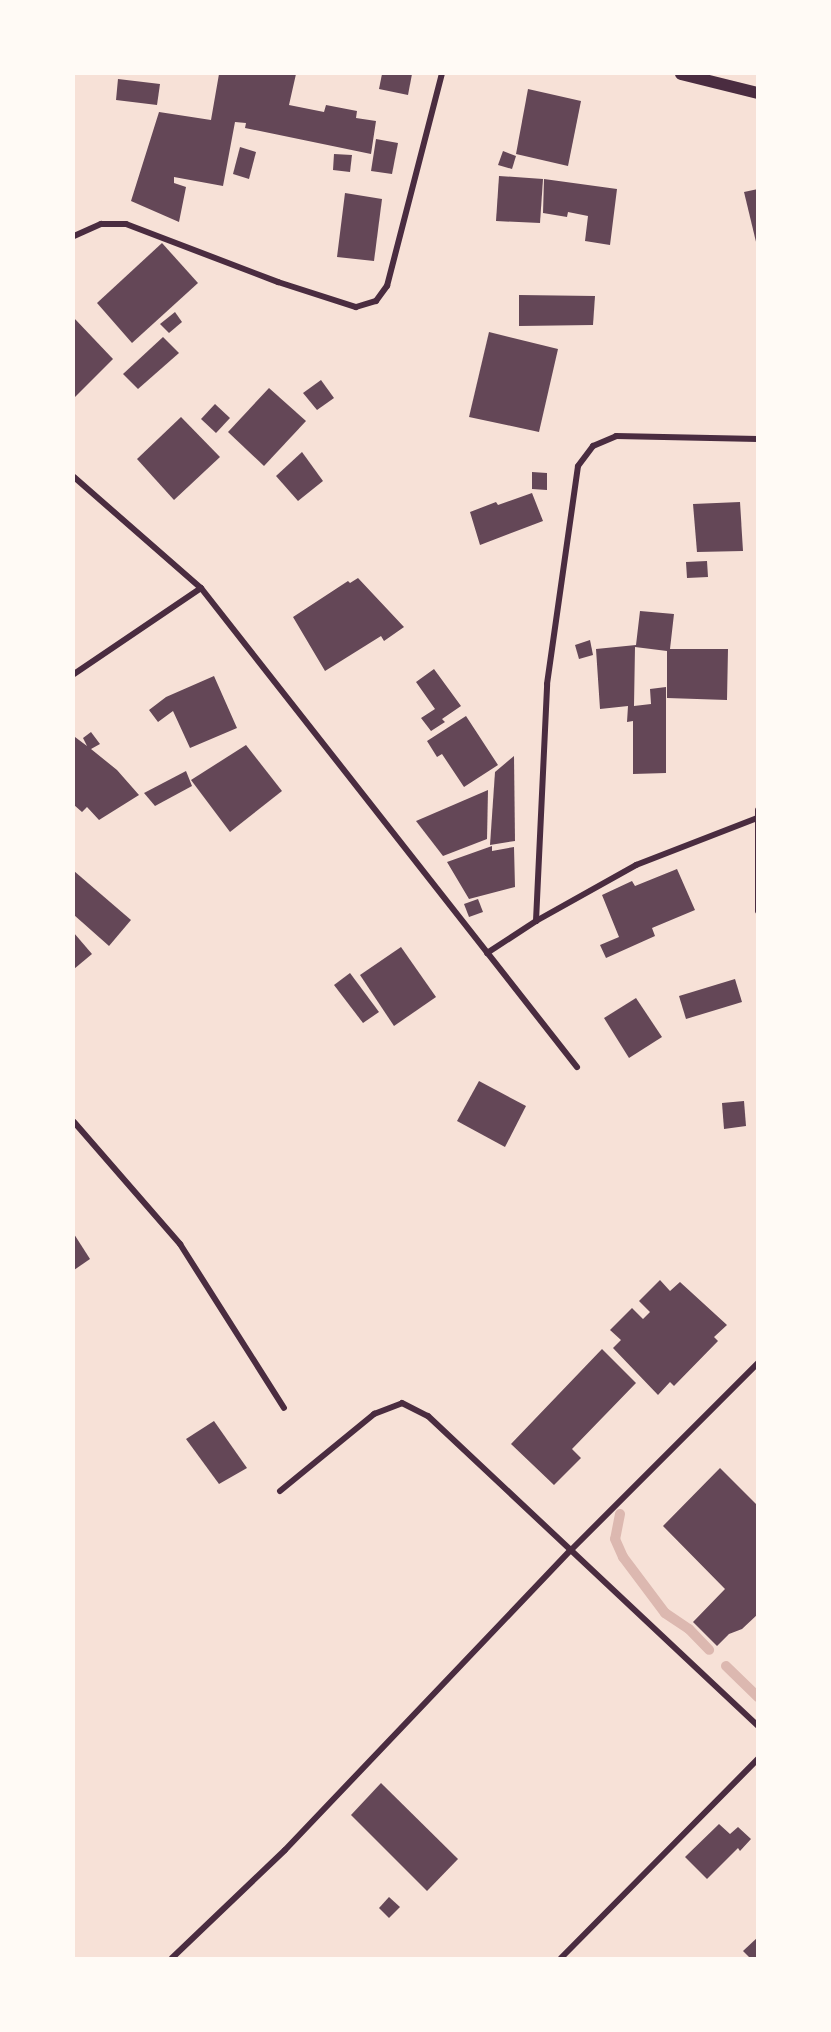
<!DOCTYPE html>
<style>
body{margin:0}
#map{position:relative;width:831px;height:2032px;overflow:hidden;background:#f7e1d7;font-family:"Fira Sans Condensed",sans-serif}
div>[style]{position:absolute}
.stream>*{height:10px;margin:-5px;padding:0 5px;transform-origin:5px;border-radius:5px;background:#dcb8b0}
.building>*{inset:0;background:#644757}
.minor>*{height:6px;margin:-3px;padding:0 3px;transform-origin:3px;border-radius:3px;background:#4a2c40}
.secondary>*{height:12px;margin:-6px;padding:0 6px;transform-origin:6px;border-radius:6px;background:#4a2c40}
span{translate:-50% -50%;white-space:nowrap;text-align:center;line-height:1.15;-webkit-text-stroke:4.5px #fffaf5;paint-order:stroke}
.frame{position:absolute;inset:0;border:75px solid #fffaf5;pointer-events:none}
</style>
<div id="map">
<div class="stream">
<i style="left:620px;top:1514px;width:25px;rotate:101deg"></i>
<i style="left:615px;top:1539px;width:20px;rotate:66deg"></i>
<i style="left:623px;top:1557px;width:70px;rotate:53.1deg"></i>
<i style="left:665px;top:1613px;width:29px;rotate:34deg"></i>
<i style="left:689px;top:1629px;width:29px;rotate:46deg"></i>
<i style="left:726px;top:1666px;width:45px;rotate:44.1deg"></i>
</div>
<div class="building">
<i style="clip-path:polygon(219px 74px,296px 74px,289px 105px,324px 112px,326px 105px,357px 111px,356px 118px,376px 121px,371px 154px,245px 128px,246px 123px,235px 122px,223px 186px,174px 177px,174px 183px,186px 187px,179px 222px,131px 201px,159px 112px,211px 120px)"></i>
<i style="clip-path:polygon(382px 74px,412px 74px,408px 95px,379px 89px)"></i>
<i style="clip-path:polygon(118px 79px,160px 84px,157px 105px,116px 100px)"></i>
<i style="clip-path:polygon(528px 89px,581px 101px,568px 166px,516px 154px)"></i>
<i style="clip-path:polygon(376px 139px,398px 143px,392px 174px,371px 171px)"></i>
<i style="clip-path:polygon(240px 147px,256px 152px,249px 179px,233px 174px)"></i>
<i style="clip-path:polygon(503px 151px,516px 156px,512px 169px,498px 165px)"></i>
<i style="clip-path:polygon(334px 154px,352px 155px,350px 172px,333px 170px)"></i>
<i style="clip-path:polygon(499px 176px,543px 179px,540px 223px,496px 221px)"></i>
<i style="clip-path:polygon(544px 179px,617px 189px,610px 245px,585px 241px,588px 216px,568px 212px,567px 217px,543px 213px)"></i>
<i style="clip-path:polygon(758px 189px,758px 245px,757px 246px,744px 192px)"></i>
<i style="clip-path:polygon(345px 193px,382px 199px,374px 261px,337px 257px)"></i>
<i style="clip-path:polygon(162px 243px,198px 283px,132px 343px,97px 303px)"></i>
<i style="clip-path:polygon(519px 295px,595px 296px,593px 325px,519px 326px)"></i>
<i style="clip-path:polygon(175px 312px,182px 322px,169px 333px,160px 324px)"></i>
<i style="clip-path:polygon(74px 318px,113px 359px,74px 398px)"></i>
<i style="clip-path:polygon(489px 332px,558px 349px,539px 432px,469px 417px)"></i>
<i style="clip-path:polygon(163px 337px,179px 353px,138px 389px,123px 374px)"></i>
<i style="clip-path:polygon(321px 380px,334px 398px,317px 410px,303px 393px)"></i>
<i style="clip-path:polygon(269px 388px,306px 421px,264px 466px,228px 432px)"></i>
<i style="clip-path:polygon(215px 404px,230px 418px,216px 433px,201px 419px)"></i>
<i style="clip-path:polygon(181px 417px,220px 457px,174px 500px,137px 459px)"></i>
<i style="clip-path:polygon(302px 452px,323px 481px,298px 501px,276px 476px)"></i>
<i style="clip-path:polygon(532px 472px,547px 473px,547px 490px,532px 489px)"></i>
<i style="clip-path:polygon(532px 493px,543px 521px,480px 545px,470px 512px,496px 502px,498px 505px)"></i>
<i style="clip-path:polygon(740px 502px,743px 551px,697px 552px,693px 504px)"></i>
<i style="clip-path:polygon(707px 561px,708px 577px,687px 578px,686px 562px)"></i>
<i style="clip-path:polygon(358px 578px,404px 627px,384px 641px,381px 636px,325px 671px,293px 617px,348px 581px,350px 583px)"></i>
<i style="clip-path:polygon(640px 611px,674px 614px,670px 649px,728px 649px,727px 700px,667px 698px,667px 651px,635px 647px,634px 706px,651px 704px,650px 689px,666px 687px,666px 773px,633px 774px,633px 721px,627px 722px,628px 706px,600px 709px,596px 649px,636px 645px)"></i>
<i style="clip-path:polygon(590px 640px,593px 655px,579px 659px,575px 645px)"></i>
<i style="clip-path:polygon(434px 669px,461px 706px,442px 719px,445px 722px,431px 731px,421px 718px,435px 709px,416px 682px)"></i>
<i style="clip-path:polygon(214px 676px,237px 728px,190px 748px,173px 711px,158px 722px,149px 710px,166px 697px)"></i>
<i style="clip-path:polygon(466px 716px,498px 765px,464px 787px,442px 754px,437px 757px,427px 741px)"></i>
<i style="clip-path:polygon(91px 732px,100px 744px,91px 749px,117px 770px,139px 795px,99px 820px,87px 807px,82px 812px,74px 805px,74px 739px,75px 737px,87px 746px,83px 738px)"></i>
<i style="clip-path:polygon(246px 745px,282px 791px,230px 832px,191px 780px)"></i>
<i style="clip-path:polygon(514px 756px,515px 841px,490px 845px,495px 772px)"></i>
<i style="clip-path:polygon(186px 771px,192px 786px,155px 806px,144px 793px)"></i>
<i style="clip-path:polygon(488px 790px,487px 839px,443px 856px,416px 821px)"></i>
<i style="clip-path:polygon(492px 846px,492px 851px,514px 847px,515px 887px,469px 899px,447px 862px)"></i>
<i style="clip-path:polygon(677px 869px,695px 910px,652px 928px,655px 936px,606px 958px,600px 945px,619px 937px,602px 895px,632px 881px,635px 886px)"></i>
<i style="clip-path:polygon(74px 871px,131px 920px,109px 946px,74px 915px)"></i>
<i style="clip-path:polygon(478px 899px,483px 912px,469px 917px,464px 904px)"></i>
<i style="clip-path:polygon(74px 933px,92px 954px,74px 969px)"></i>
<i style="clip-path:polygon(401px 947px,436px 997px,394px 1026px,360px 975px)"></i>
<i style="clip-path:polygon(350px 973px,379px 1012px,363px 1023px,334px 985px)"></i>
<i style="clip-path:polygon(735px 979px,742px 1002px,686px 1019px,679px 996px)"></i>
<i style="clip-path:polygon(636px 998px,662px 1037px,629px 1058px,604px 1018px)"></i>
<i style="clip-path:polygon(479px 1081px,526px 1106px,505px 1147px,457px 1121px)"></i>
<i style="clip-path:polygon(744px 1101px,746px 1126px,724px 1129px,722px 1103px)"></i>
<i style="clip-path:polygon(74px 1234px,90px 1259px,74px 1270px)"></i>
<i style="clip-path:polygon(660px 1280px,670px 1291px,680px 1282px,727px 1325px,714px 1337px,718px 1341px,674px 1386px,670px 1382px,658px 1395px,613px 1348px,621px 1340px,610px 1330px,632px 1308px,643px 1319px,650px 1312px,639px 1301px)"></i>
<i style="clip-path:polygon(602px 1349px,636px 1383px,572px 1449px,581px 1458px,554px 1485px,511px 1444px)"></i>
<i style="clip-path:polygon(214px 1421px,247px 1468px,219px 1484px,186px 1439px)"></i>
<i style="clip-path:polygon(720px 1468px,758px 1506px,758px 1614px,742px 1629px,729px 1634px,717px 1646px,693px 1622px,725px 1589px,663px 1526px)"></i>
<i style="clip-path:polygon(381px 1783px,458px 1859px,427px 1891px,351px 1815px)"></i>
<i style="clip-path:polygon(719px 1824px,730px 1834px,738px 1827px,751px 1839px,740px 1851px,738px 1848px,707px 1879px,685px 1857px)"></i>
<i style="clip-path:polygon(389px 1897px,400px 1907px,389px 1918px,379px 1908px)"></i>
<i style="clip-path:polygon(758px 1937px,758px 1958px,750px 1958px,743px 1951px)"></i>
</div>
<div class="minor">
<i style="left:74px;top:236px;width:30px;rotate:-24deg"></i>
<i style="left:101px;top:224px;width:25px"></i>
<i style="left:126px;top:224px;width:163px;rotate:20.9deg"></i>
<i style="left:278px;top:282px;width:82px;rotate:17.8deg"></i>
<i style="left:356px;top:307px;width:21px;rotate:-17deg"></i>
<i style="left:376px;top:301px;width:19px;rotate:-54deg"></i>
<i style="left:387px;top:286px;width:219px;rotate:-75.5deg"></i>
<i style="left:74px;top:477px;width:169px;rotate:41.2deg"></i>
<i style="left:201px;top:588px;width:609px;rotate:51.87deg"></i>
<i style="left:74px;top:674px;width:153px;rotate:-34.1deg"></i>
<i style="left:758px;top:810px;width:101px;rotate:90deg"></i>
<i style="left:536px;top:921px;width:237px;rotate:-87.3deg"></i>
<i style="left:547px;top:684px;width:220px;rotate:-81.9deg"></i>
<i style="left:578px;top:466px;width:25px;rotate:-53deg"></i>
<i style="left:593px;top:446px;width:25px;rotate:-23deg"></i>
<i style="left:616px;top:436px;width:142px;rotate:1.2deg"></i>
<i style="left:487px;top:953px;width:59px;rotate:-33.1deg"></i>
<i style="left:536px;top:921px;width:115px;rotate:-29.2deg"></i>
<i style="left:636px;top:865px;width:130px;rotate:-21.2deg"></i>
<i style="left:74px;top:1122px;width:162px;rotate:49deg"></i>
<i style="left:180px;top:1244px;width:194px;rotate:57.6deg"></i>
<i style="left:280px;top:1491px;width:122px;rotate:-39.3deg"></i>
<i style="left:374px;top:1414px;width:30px;rotate:-21deg"></i>
<i style="left:402px;top:1403px;width:29px;rotate:27deg"></i>
<i style="left:428px;top:1416px;width:453px;rotate:43.2deg"></i>
<i style="left:172px;top:1958px;width:156px;rotate:-43.7deg"></i>
<i style="left:285px;top:1850px;width:413px;rotate:-46.4deg"></i>
<i style="left:570px;top:1551px;width:266px;rotate:-45deg"></i>
<i style="left:561px;top:1958px;width:280px;rotate:-45.3deg"></i>
</div>
<div class="secondary">
<i style="left:681px;top:74px;width:79px;rotate:13.9deg"></i>
</div>
<div class="frame"></div>
</div>
